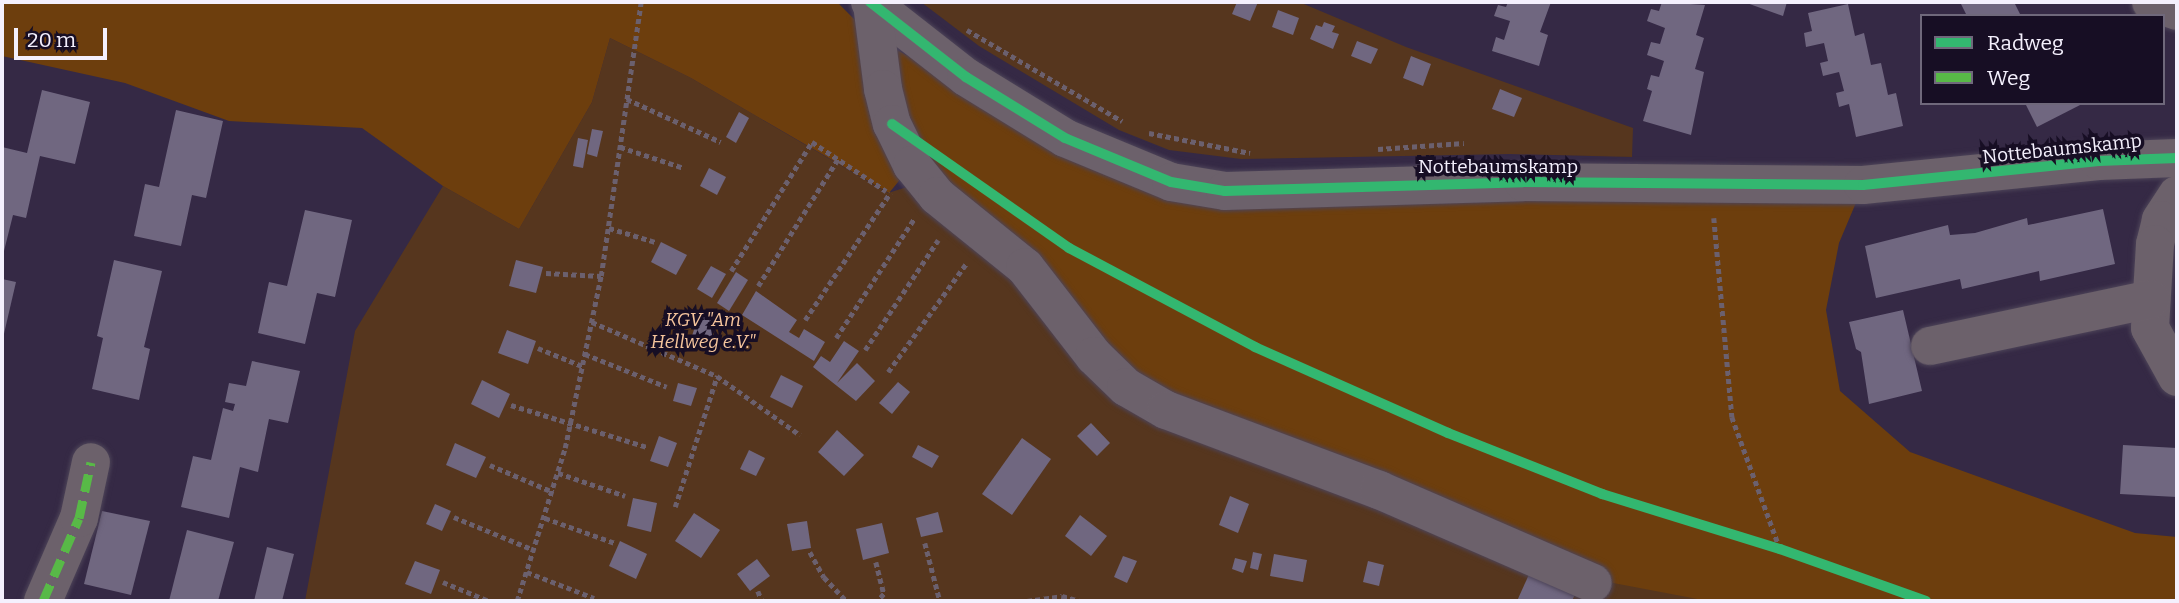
<!DOCTYPE html>
<style>
body{margin:0}
#map{position:relative;width:2179px;height:603px;overflow:hidden;background:#352945;font-family:Bitter,serif}
div>[style]{position:absolute}
.green>*{inset:0;background:#56361e}
.forest>*{inset:0;background:#6d3e0d}
.building>*{inset:0;background:#706780}
.path>*{height:4.5px;margin-top:-2.25px;transform-origin:0;background:repeating-linear-gradient(90deg,#6b606e 0 5px,transparent 0 8.5px)}
.roads{filter:drop-shadow(0 0 2px #4d4458) drop-shadow(0 0 2px #4d4458)}
.minor>*{height:38px;margin:-19px;padding:0 19px;transform-origin:19px;border-radius:19px;background:#6c616b}
.quiet>*{height:9px;margin-top:-4.5px;transform-origin:0;background:repeating-linear-gradient(90deg,#58b947 0 18px,transparent 0 27px)}
.cycleway>*{height:10px;margin:-5px;padding:0 5px;transform-origin:5px;border-radius:5px;background:#33b770}
span{translate:-50% -50%;white-space:nowrap;text-align:center;line-height:1.15;-webkit-text-stroke:7px #170e24;paint-order:stroke}
.street-label{font-size:19px;color:#f4f0fd}
.park-label{font-size:19px;color:#f5c49c;font-style:italic}
.frame{position:absolute;inset:0;border:4px solid #f4f0fd;pointer-events:none}
.legend{position:absolute;left:1920px;top:14px;width:245px;height:91px;box-sizing:border-box;background:#170e24;border:2px solid #6f687b;margin:0;padding:9px 12px;list-style:none;font-size:21px;color:#f4f0fd}
.legend li{display:flex;align-items:center;gap:14px;height:35px}
.legend b{width:35px;border:2px solid #6f687b}
.scale{position:absolute;left:14px;top:28px;width:93px;height:32px;box-sizing:border-box;border:4px solid #f4f0fd;border-top:0;padding-left:9px;font-size:21px;line-height:24px;white-space:nowrap;color:#f4f0fd;-webkit-text-stroke:5px #170e24;paint-order:stroke}
</style>
<div id="map">
<div class="green">
<i style="clip-path:polygon(921px 2px,1299px 2px,1406px 47px,1633px 128px,1632px 157px,1510px 154px,1241px 159px,1169px 150px,1119px 130px,979px 46px)"></i>
<i style="clip-path:polygon(610px 38px,691px 78px,888px 193px,923px 182px,1708px 601px,305px 601px,355px 331px,443px 186px,519px 229px,592px 102px)"></i>
</div>
<div class="forest">
<i style="clip-path:polygon(2px 2px,837px 2px,863px 28px,912px 165px,889px 193px,691px 78px,610px 38px,592px 102px,519px 229px,443px 186px,362px 128px,229px 121px,125px 83px,2px 56px)"></i>
<i style="clip-path:polygon(886px 44px,1120px 171px,1863px 186px,1839px 243px,1826px 310px,1840px 391px,1910px 452px,2135px 533px,2177px 537px,2177px 601px,1708px 601px,1608px 582px,1127px 384px,917px 171px)"></i>
</div>
<div class="building">
<i style="clip-path:polygon(1237px 2px,1258px 2px,1250px 21px,1232px 14px)"></i>
<i style="clip-path:polygon(1508px 2px,1551px 2px,1540px 32px,1548px 35px,1539px 66px,1492px 51px,1496px 37px,1504px 40px,1510px 21px,1494px 16px,1498px 5px,1506px 7px)"></i>
<i style="clip-path:polygon(1662px 2px,1705px 5px,1696px 35px,1704px 38px,1695px 69px,1704px 72px,1691px 135px,1643px 121px,1652px 91px,1647px 89px,1651px 75px,1659px 77px,1664px 61px,1647px 55px,1651px 42px,1660px 44px,1665px 28px,1647px 21px,1651px 9px,1659px 11px)"></i>
<i style="clip-path:polygon(1744px 2px,1787px 2px,1783px 16px)"></i>
<i style="clip-path:polygon(1960px 2px,2014px 2px,2021px 16px,1967px 16px)"></i>
<i style="clip-path:polygon(1848px 4px,1855px 36px,1864px 33px,1871px 65px,1881px 63px,1888px 95px,1896px 93px,1903px 126px,1856px 137px,1849px 104px,1839px 107px,1836px 93px,1844px 91px,1839px 72px,1823px 76px,1820px 63px,1828px 61px,1824px 43px,1806px 47px,1804px 33px,1812px 31px,1808px 13px)"></i>
<i style="clip-path:polygon(1278px 10px,1299px 18px,1293px 35px,1272px 27px)"></i>
<i style="clip-path:polygon(1324px 22px,1335px 26px,1332px 32px,1339px 34px,1333px 49px,1310px 39px,1316px 25px,1322px 27px)"></i>
<i style="clip-path:polygon(1357px 41px,1378px 49px,1371px 64px,1351px 56px)"></i>
<i style="clip-path:polygon(1411px 56px,1431px 64px,1423px 86px,1403px 78px)"></i>
<i style="clip-path:polygon(1500px 89px,1522px 98px,1514px 117px,1492px 109px)"></i>
<i style="clip-path:polygon(42px 90px,90px 102px,75px 164px,40px 156px,26px 218px,13px 215px,2px 259px,2px 147px,27px 153px)"></i>
<i style="clip-path:polygon(2025px 103px,2084px 103px,2037px 127px)"></i>
<i style="clip-path:polygon(176px 110px,223px 121px,206px 198px,192px 195px,181px 246px,134px 236px,145px 184px,159px 187px)"></i>
<i style="clip-path:polygon(739px 112px,749px 118px,736px 143px,726px 137px)"></i>
<i style="clip-path:polygon(592px 129px,603px 131px,597px 157px,587px 154px)"></i>
<i style="clip-path:polygon(578px 138px,588px 140px,583px 168px,573px 166px)"></i>
<i style="clip-path:polygon(709px 168px,726px 177px,717px 195px,700px 186px)"></i>
<i style="clip-path:polygon(2103px 209px,2115px 264px,2040px 281px,2039px 271px,1962px 289px,1960px 279px,1876px 298px,1865px 246px,1948px 225px,1950px 235px,1975px 233px,2027px 218px,2028px 225px)"></i>
<i style="clip-path:polygon(305px 210px,352px 220px,335px 297px,317px 293px,305px 344px,258px 333px,269px 282px,287px 286px)"></i>
<i style="clip-path:polygon(661px 242px,687px 255px,676px 275px,651px 262px)"></i>
<i style="clip-path:polygon(114px 260px,162px 271px,144px 347px,150px 349px,139px 400px,92px 389px,103px 338px,97px 336px)"></i>
<i style="clip-path:polygon(516px 260px,543px 267px,536px 293px,509px 286px)"></i>
<i style="clip-path:polygon(711px 266px,726px 274px,712px 298px,697px 289px)"></i>
<i style="clip-path:polygon(736px 272px,748px 280px,729px 311px,717px 303px)"></i>
<i style="clip-path:polygon(2px 279px,16px 282px,3px 338px,2px 338px)"></i>
<i style="clip-path:polygon(756px 291px,797px 320px,789px 332px,799px 338px,804px 329px,825px 342px,814px 361px,742px 315px)"></i>
<i style="clip-path:polygon(1903px 310px,1922px 391px,1869px 404px,1861px 352px,1856px 349px,1849px 322px)"></i>
<i style="clip-path:polygon(699px 314px,717px 320px,710px 342px,692px 336px)"></i>
<i style="clip-path:polygon(507px 330px,536px 341px,528px 364px,498px 353px)"></i>
<i style="clip-path:polygon(844px 341px,859px 351px,837px 383px,857px 363px,875px 381px,856px 401px,813px 367px,821px 356px,830px 362px)"></i>
<i style="clip-path:polygon(252px 361px,300px 371px,288px 423px,269px 419px,258px 472px,240px 467px,229px 518px,181px 507px,193px 456px,211px 460px,223px 408px,233px 411px,235px 404px,225px 402px,229px 383px,246px 386px)"></i>
<i style="clip-path:polygon(781px 375px,803px 386px,792px 408px,770px 397px)"></i>
<i style="clip-path:polygon(482px 380px,510px 394px,499px 418px,471px 404px)"></i>
<i style="clip-path:polygon(898px 382px,910px 392px,892px 414px,879px 403px)"></i>
<i style="clip-path:polygon(678px 383px,697px 388px,691px 406px,673px 401px)"></i>
<i style="clip-path:polygon(1091px 423px,1110px 443px,1097px 456px,1077px 436px)"></i>
<i style="clip-path:polygon(837px 430px,864px 455px,844px 476px,818px 452px)"></i>
<i style="clip-path:polygon(659px 436px,677px 443px,668px 467px,650px 461px)"></i>
<i style="clip-path:polygon(1022px 438px,1051px 459px,1012px 515px,982px 494px)"></i>
<i style="clip-path:polygon(455px 443px,486px 457px,476px 478px,446px 465px)"></i>
<i style="clip-path:polygon(918px 445px,939px 456px,932px 468px,912px 457px)"></i>
<i style="clip-path:polygon(2123px 445px,2177px 448px,2177px 497px,2120px 494px)"></i>
<i style="clip-path:polygon(749px 450px,765px 458px,756px 476px,740px 469px)"></i>
<i style="clip-path:polygon(1230px 496px,1249px 504px,1238px 533px,1219px 525px)"></i>
<i style="clip-path:polygon(633px 498px,657px 503px,651px 532px,627px 526px)"></i>
<i style="clip-path:polygon(435px 504px,451px 511px,442px 531px,426px 524px)"></i>
<i style="clip-path:polygon(102px 511px,150px 521px,131px 595px,84px 584px)"></i>
<i style="clip-path:polygon(938px 512px,943px 532px,921px 537px,916px 518px)"></i>
<i style="clip-path:polygon(694px 513px,720px 530px,701px 558px,675px 541px)"></i>
<i style="clip-path:polygon(1080px 515px,1107px 536px,1091px 556px,1065px 536px)"></i>
<i style="clip-path:polygon(807px 521px,811px 548px,792px 551px,787px 524px)"></i>
<i style="clip-path:polygon(882px 523px,889px 553px,863px 560px,856px 529px)"></i>
<i style="clip-path:polygon(187px 530px,234px 542px,218px 601px,169px 601px)"></i>
<i style="clip-path:polygon(620px 541px,647px 554px,636px 579px,609px 566px)"></i>
<i style="clip-path:polygon(267px 547px,294px 554px,282px 601px,254px 601px)"></i>
<i style="clip-path:polygon(1253px 552px,1262px 554px,1258px 570px,1250px 568px)"></i>
<i style="clip-path:polygon(1274px 554px,1307px 560px,1303px 582px,1270px 576px)"></i>
<i style="clip-path:polygon(1123px 556px,1137px 561px,1127px 583px,1114px 577px)"></i>
<i style="clip-path:polygon(1235px 558px,1247px 561px,1243px 573px,1232px 569px)"></i>
<i style="clip-path:polygon(757px 559px,770px 576px,750px 591px,737px 574px)"></i>
<i style="clip-path:polygon(415px 561px,440px 570px,431px 594px,405px 584px)"></i>
<i style="clip-path:polygon(1368px 561px,1384px 565px,1379px 586px,1363px 582px)"></i>
<i style="clip-path:polygon(1531px 570px,1577px 590px,1572px 601px,1517px 601px)"></i>
</div>
<div class="path">
<i style="left:967px;top:30px;width:180px;rotate:30.4deg"></i>
<i style="left:627px;top:99px;width:103px;rotate:24.6deg"></i>
<i style="left:1149px;top:133px;width:103px;rotate:11.2deg"></i>
<i style="left:620px;top:147px;width:67px;rotate:18.2deg"></i>
<i style="left:1378px;top:149px;width:86px;rotate:-4deg"></i>
<i style="left:1714px;top:218px;width:200px;rotate:84.8deg"></i>
<i style="left:1732px;top:417px;width:140px;rotate:70deg"></i>
<i style="left:609px;top:228px;width:48px;rotate:16.9deg"></i>
<i style="left:731px;top:271px;width:152px;rotate:-57.9deg"></i>
<i style="left:812px;top:142px;width:89px;rotate:33.5deg"></i>
<i style="left:546px;top:273px;width:55px;rotate:3.1deg"></i>
<i style="left:758px;top:286px;width:150px;rotate:-57.8deg"></i>
<i style="left:805px;top:320px;width:153px;rotate:-56.2deg"></i>
<i style="left:592px;top:322px;width:136px;rotate:23.4deg"></i>
<i style="left:717px;top:376px;width:102px;rotate:35.4deg"></i>
<i style="left:836px;top:338px;width:142px;rotate:-56.8deg"></i>
<i style="left:538px;top:348px;width:48px;rotate:22.2deg"></i>
<i style="left:865px;top:350px;width:132px;rotate:-56.4deg"></i>
<i style="left:585px;top:354px;width:88px;rotate:21.9deg"></i>
<i style="left:888px;top:372px;width:133px;rotate:-54.2deg"></i>
<i style="left:511px;top:405px;width:142px;rotate:17.2deg"></i>
<i style="left:490px;top:465px;width:69px;rotate:23.2deg"></i>
<i style="left:558px;top:473px;width:71px;rotate:18.9deg"></i>
<i style="left:675px;top:507px;width:138px;rotate:-72.2deg"></i>
<i style="left:454px;top:517px;width:87px;rotate:22.4deg"></i>
<i style="left:545px;top:518px;width:74px;rotate:19.7deg"></i>
<i style="left:925px;top:543px;width:60px;rotate:75.5deg"></i>
<i style="left:810px;top:552px;width:29px;rotate:61deg"></i>
<i style="left:824px;top:577px;width:33px;rotate:47deg"></i>
<i style="left:876px;top:562px;width:33px;rotate:76deg"></i>
<i style="left:884px;top:594px;width:9px;rotate:131deg"></i>
<i style="left:527px;top:572px;width:72px;rotate:21.2deg"></i>
<i style="left:443px;top:582px;width:50px;rotate:22.4deg"></i>
<i style="left:758px;top:591px;width:11px;rotate:68deg"></i>
<i style="left:517px;top:601px;width:160px;rotate:-72.6deg"></i>
<i style="left:565px;top:448px;width:176px;rotate:-78.2deg"></i>
<i style="left:601px;top:276px;width:277px;rotate:-81.7deg"></i>
<i style="left:1027px;top:601px;width:35px;rotate:-8deg"></i>
<i style="left:1062px;top:596px;width:18px;rotate:16deg"></i>
</div>
<div class="roads">
<div class="minor">
<i style="left:870px;top:2px;width:122px;rotate:38deg"></i>
<i style="left:966px;top:77px;width:116px;rotate:31.6deg"></i>
<i style="left:1065px;top:138px;width:115px;rotate:22.5deg"></i>
<i style="left:1171px;top:182px;width:55px;rotate:9.5deg"></i>
<i style="left:1225px;top:191px;width:298px;rotate:-1.7deg"></i>
<i style="left:1523px;top:182px;width:340px;rotate:0.5deg"></i>
<i style="left:1863px;top:185px;width:237px;rotate:-5.8deg"></i>
<i style="left:2099px;top:161px;width:78px;rotate:-2.2deg"></i>
<i style="left:2151px;top:2px;width:28px;rotate:19deg"></i>
<i style="left:872px;top:4px;width:86px;rotate:82.6deg"></i>
<i style="left:883px;top:89px;width:36px;rotate:76deg"></i>
<i style="left:892px;top:124px;width:46px;rotate:64deg"></i>
<i style="left:912px;top:165px;width:40px;rotate:51deg"></i>
<i style="left:937px;top:196px;width:113px;rotate:38.9deg"></i>
<i style="left:1025px;top:267px;width:113px;rotate:52.2deg"></i>
<i style="left:1094px;top:356px;width:45px;rotate:44.1deg"></i>
<i style="left:1126px;top:387px;width:46px;rotate:29.9deg"></i>
<i style="left:1166px;top:410px;width:228px;rotate:20.6deg"></i>
<i style="left:1379px;top:490px;width:233px;rotate:23.5deg"></i>
<i style="left:2177px;top:195px;width:30px;rotate:123deg"></i>
<i style="left:2161px;top:220px;width:25px;rotate:104deg"></i>
<i style="left:2155px;top:244px;width:84px;rotate:93.4deg"></i>
<i style="left:2150px;top:328px;width:56px;rotate:61.1deg"></i>
<i style="left:1930px;top:346px;width:226px;rotate:-12deg"></i>
<i style="left:43px;top:601px;width:90px;rotate:-66.6deg"></i>
<i style="left:79px;top:518px;width:57px;rotate:-77.9deg"></i>
</div>
</div>
<div class="quiet">
<i style="left:43px;top:601px;width:90px;rotate:-66.6deg"></i>
<i style="left:79px;top:518px;width:57px;rotate:-77.9deg"></i>
</div>
<div class="cycleway">
<i style="left:870px;top:2px;width:122px;rotate:38deg"></i>
<i style="left:966px;top:77px;width:116px;rotate:31.6deg"></i>
<i style="left:1065px;top:138px;width:115px;rotate:22.5deg"></i>
<i style="left:1171px;top:182px;width:55px;rotate:9.5deg"></i>
<i style="left:1225px;top:191px;width:298px;rotate:-1.7deg"></i>
<i style="left:1523px;top:182px;width:340px;rotate:0.5deg"></i>
<i style="left:1863px;top:185px;width:237px;rotate:-5.8deg"></i>
<i style="left:2099px;top:161px;width:78px;rotate:-2.2deg"></i>
<i style="left:892px;top:124px;width:216px;rotate:35deg"></i>
<i style="left:1069px;top:248px;width:211px;rotate:28deg"></i>
<i style="left:1255px;top:347px;width:211px;rotate:24deg"></i>
<i style="left:1448px;top:433px;width:166px;rotate:21.6deg"></i>
<i style="left:1602px;top:494px;width:186px;rotate:17.2deg"></i>
<i style="left:1780px;top:549px;width:155px;rotate:19.6deg"></i>
</div>
<div class="street-label">
<span style="left:2062px;top:149px;rotate:-6deg">Nottebaumskamp</span>
<span style="left:1498px;top:167px">Nottebaumskamp</span>
</div>
<div class="park-label">
<span style="left:703px;top:331px">KGV "Am<br>Hellweg e.V."</span>
</div>
<div class="frame"></div>
<ul class="legend">
<li><b style="height:9px;background:#33b770"></b>Radweg</li>
<li><b style="height:9px;background:#58b947"></b>Weg</li>
</ul>
<div class="scale">20 m</div>
</div>
